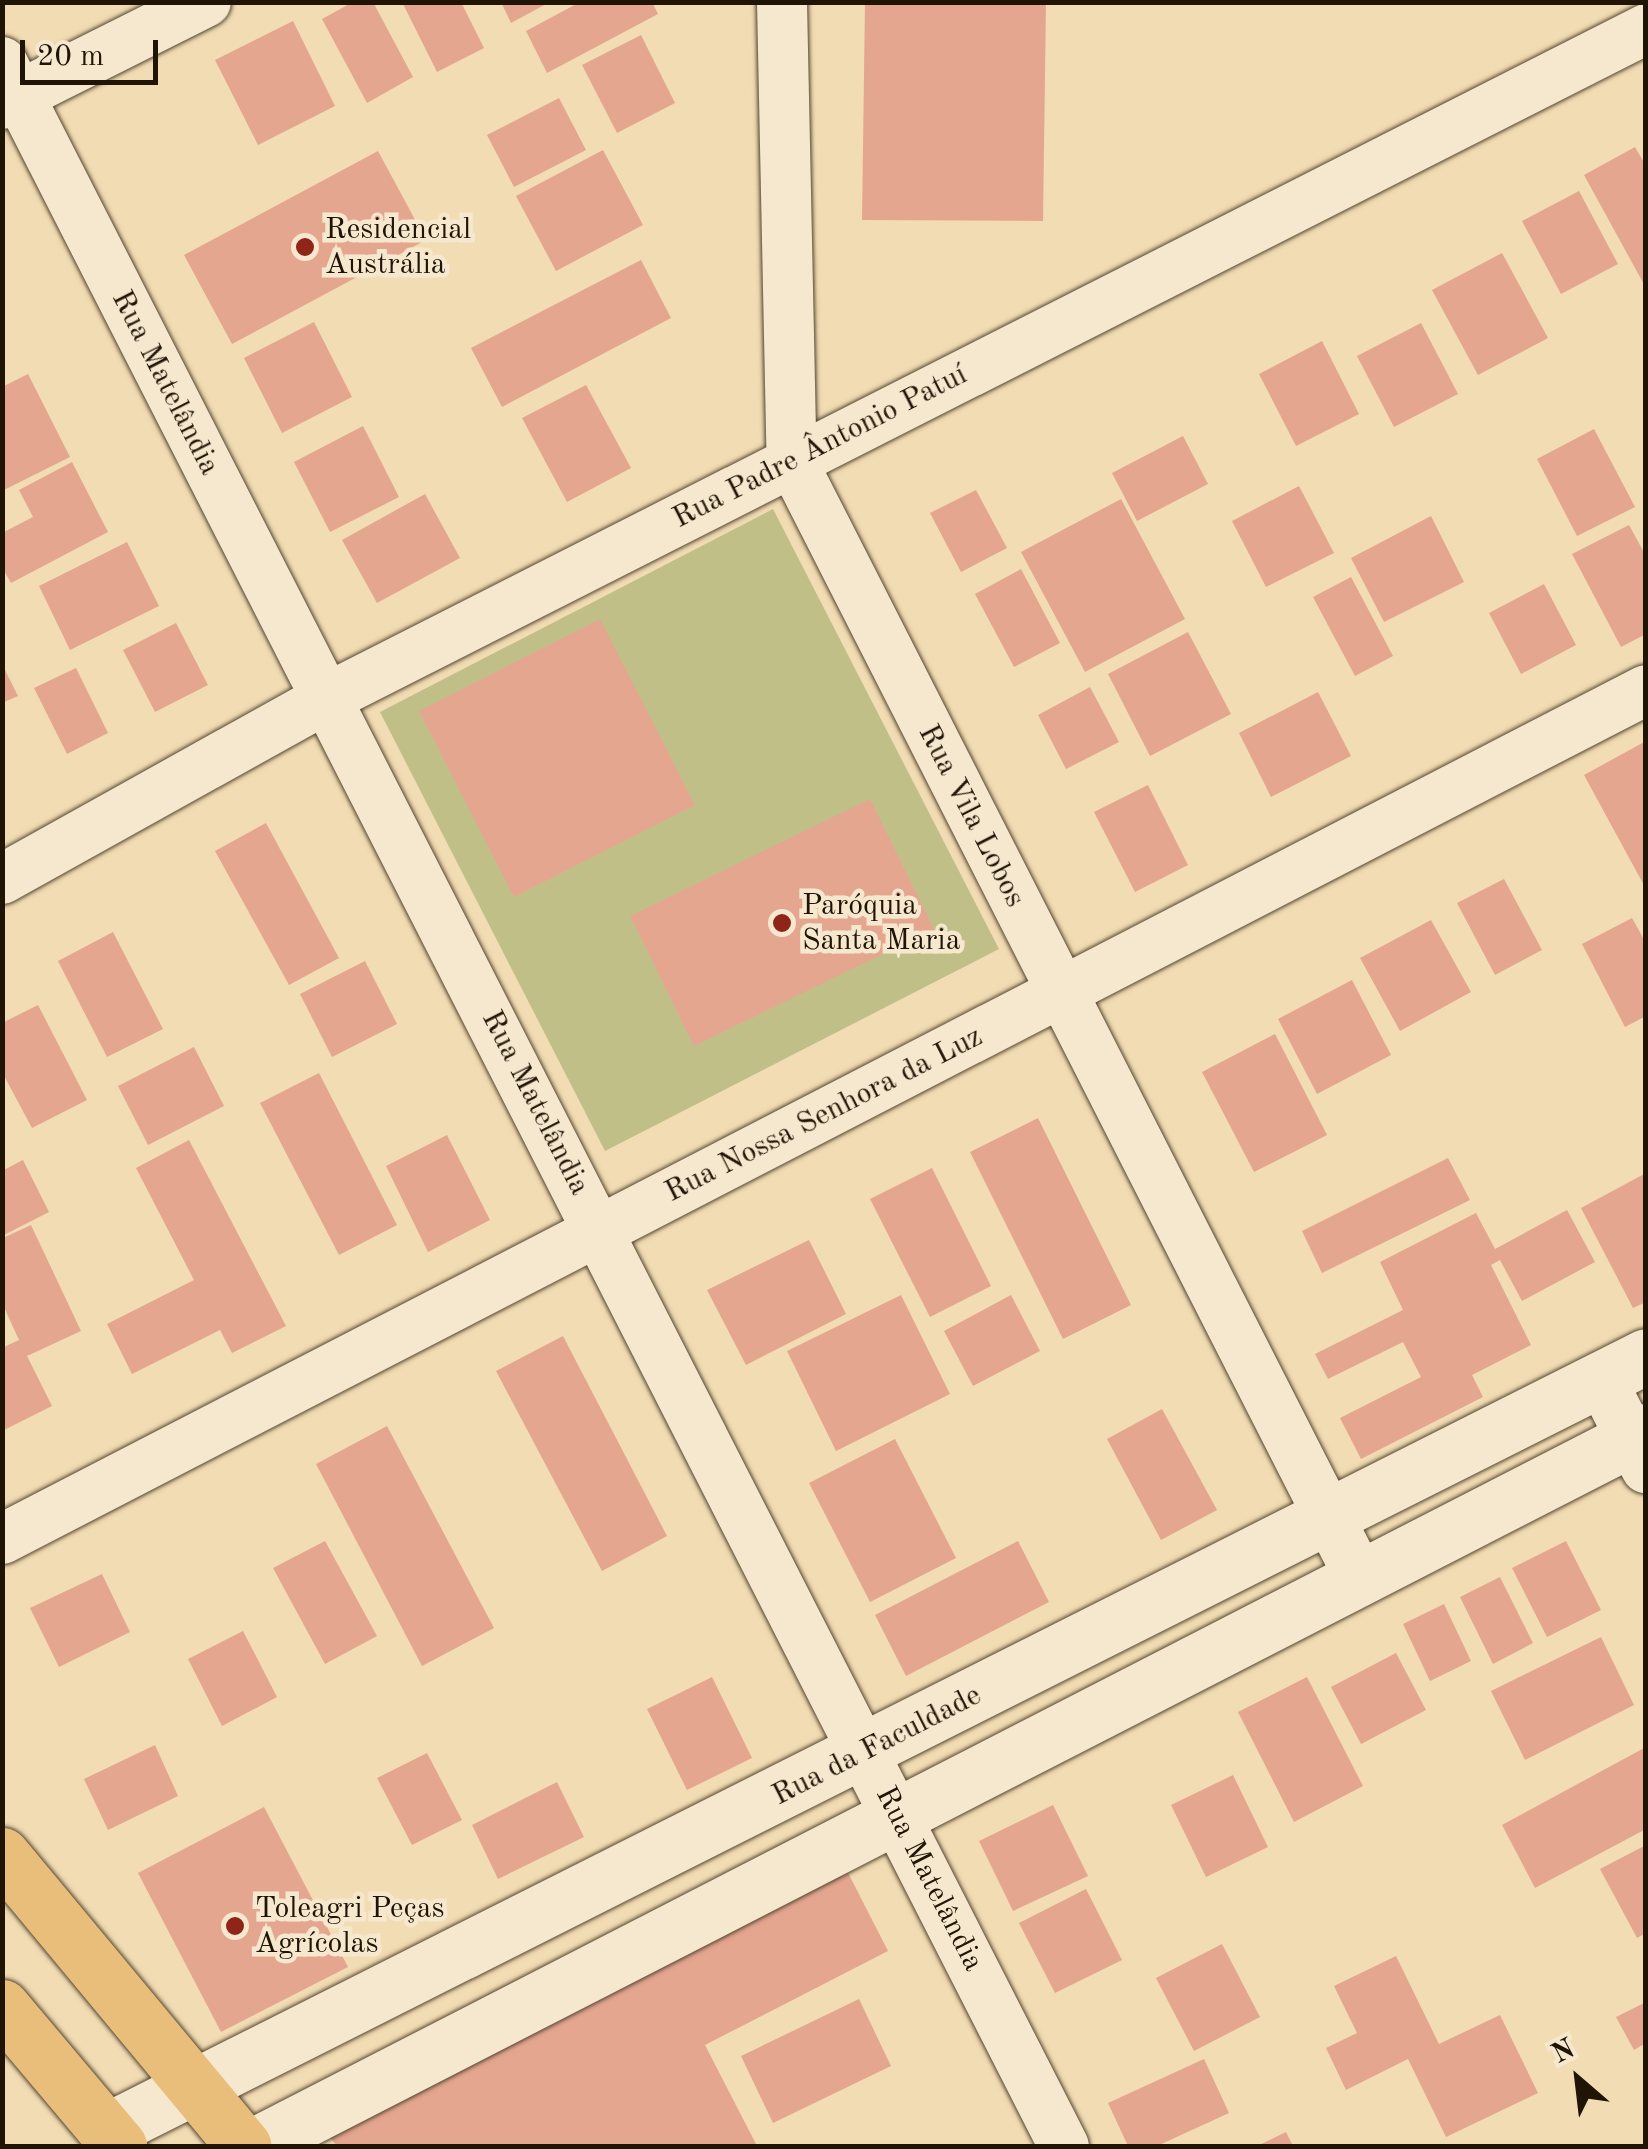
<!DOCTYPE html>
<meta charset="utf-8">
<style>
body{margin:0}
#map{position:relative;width:1648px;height:2149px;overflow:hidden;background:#f1dcb3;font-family:"Old Standard TT",serif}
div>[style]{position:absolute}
.green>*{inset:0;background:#c0bf88}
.building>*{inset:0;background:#e5a690}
.roads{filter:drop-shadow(0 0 2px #544631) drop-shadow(0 0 2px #544631)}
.minor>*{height:50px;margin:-25px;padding:0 25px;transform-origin:25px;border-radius:25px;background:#f6e8ce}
.tertiary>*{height:55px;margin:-27.5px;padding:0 27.5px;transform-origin:27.5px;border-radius:27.5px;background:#f6e8ce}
.primary>*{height:55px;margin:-27.5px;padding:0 27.5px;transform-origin:27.5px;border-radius:27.5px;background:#e8be7a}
.dots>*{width:28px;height:28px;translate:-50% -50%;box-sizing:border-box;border:5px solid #f6e8ce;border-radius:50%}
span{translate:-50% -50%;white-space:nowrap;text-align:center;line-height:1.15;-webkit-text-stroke:9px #f6e8ce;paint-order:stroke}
.poi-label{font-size:30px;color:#1f1406}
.left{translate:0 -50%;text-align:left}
.street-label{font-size:30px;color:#1f1406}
.frame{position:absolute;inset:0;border:5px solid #1f1406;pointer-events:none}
.north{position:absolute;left:1528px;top:2029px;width:100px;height:100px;-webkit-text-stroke:8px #f6e8ce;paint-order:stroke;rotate:332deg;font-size:28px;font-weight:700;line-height:40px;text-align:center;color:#1f1406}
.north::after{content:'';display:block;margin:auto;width:35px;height:45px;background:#1f1406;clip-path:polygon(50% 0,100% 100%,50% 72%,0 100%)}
.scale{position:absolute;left:20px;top:40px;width:138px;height:45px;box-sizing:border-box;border:5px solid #1f1406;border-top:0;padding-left:12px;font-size:30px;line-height:35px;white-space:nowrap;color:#1f1406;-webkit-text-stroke:8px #f6e8ce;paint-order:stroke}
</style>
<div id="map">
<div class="green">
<i style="clip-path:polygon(773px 509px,999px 949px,605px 1151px,380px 712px)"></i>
</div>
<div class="building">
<i style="clip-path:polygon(353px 2px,373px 2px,413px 77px,367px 103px,322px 19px)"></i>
<i style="clip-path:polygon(402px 2px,461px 2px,484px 48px,437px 72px)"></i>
<i style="clip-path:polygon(501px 2px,550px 2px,511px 23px)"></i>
<i style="clip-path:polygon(580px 2px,652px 2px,658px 14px,547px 73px,526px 31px)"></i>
<i style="clip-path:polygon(865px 2px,1046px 2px,1043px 221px,862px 220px)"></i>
<i style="clip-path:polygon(293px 21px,335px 106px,258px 145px,215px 60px)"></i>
<i style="clip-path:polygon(641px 35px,675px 103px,617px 133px,582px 65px)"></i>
<i style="clip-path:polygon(559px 98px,586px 150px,514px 187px,487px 135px)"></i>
<i style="clip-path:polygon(1635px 147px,1646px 166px,1646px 288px,1584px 175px)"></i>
<i style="clip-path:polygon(603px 150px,643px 225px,556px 271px,516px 196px)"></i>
<i style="clip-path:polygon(378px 151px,426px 240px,232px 344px,184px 255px)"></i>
<i style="clip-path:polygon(1579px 191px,1618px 264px,1561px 294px,1522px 221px)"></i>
<i style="clip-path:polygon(1502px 253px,1548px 338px,1478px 375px,1432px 290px)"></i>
<i style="clip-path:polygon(641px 260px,671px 318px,502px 407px,471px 348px)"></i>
<i style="clip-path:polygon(314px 322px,352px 397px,282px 433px,244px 358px)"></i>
<i style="clip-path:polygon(1421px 323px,1458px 394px,1394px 427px,1357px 356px)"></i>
<i style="clip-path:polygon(1322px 341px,1359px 414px,1296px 446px,1259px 374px)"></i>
<i style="clip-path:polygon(28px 374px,70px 457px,2px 491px,2px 387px)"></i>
<i style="clip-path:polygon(586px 385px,631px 468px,567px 502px,522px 418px)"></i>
<i style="clip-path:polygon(363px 426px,399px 497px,330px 532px,294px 462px)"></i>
<i style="clip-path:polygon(1594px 429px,1635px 507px,1577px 536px,1537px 459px)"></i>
<i style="clip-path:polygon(1183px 436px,1208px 484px,1137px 521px,1112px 473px)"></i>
<i style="clip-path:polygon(72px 462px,108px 532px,11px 583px,2px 567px,2px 533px,33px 517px,19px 490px)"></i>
<i style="clip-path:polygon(1299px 486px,1334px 553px,1266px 587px,1232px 521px)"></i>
<i style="clip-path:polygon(976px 490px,1007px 548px,961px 572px,930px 513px)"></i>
<i style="clip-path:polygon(425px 494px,460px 558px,377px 603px,342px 540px)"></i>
<i style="clip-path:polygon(1121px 499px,1185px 619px,1085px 672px,1021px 552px)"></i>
<i style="clip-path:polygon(1431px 516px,1464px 582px,1384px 622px,1351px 558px)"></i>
<i style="clip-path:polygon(1629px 525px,1646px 556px,1646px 634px,1621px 647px,1572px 554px)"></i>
<i style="clip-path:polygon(127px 542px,159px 606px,70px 650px,39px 586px)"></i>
<i style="clip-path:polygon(1021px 569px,1060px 643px,1014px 667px,975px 594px)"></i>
<i style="clip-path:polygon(1351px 577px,1393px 656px,1355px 676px,1313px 597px)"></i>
<i style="clip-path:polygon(1544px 584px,1576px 645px,1521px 674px,1489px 613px)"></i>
<i style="clip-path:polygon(600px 619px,695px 805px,514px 897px,419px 711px)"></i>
<i style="clip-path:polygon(176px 623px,208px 685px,155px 712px,123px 650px)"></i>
<i style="clip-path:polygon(1188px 632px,1231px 714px,1150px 756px,1108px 674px)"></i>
<i style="clip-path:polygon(2px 664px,18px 696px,2px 703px)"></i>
<i style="clip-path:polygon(76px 668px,108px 733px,67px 754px,34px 688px)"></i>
<i style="clip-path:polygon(1090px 687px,1119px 742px,1066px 769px,1038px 715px)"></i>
<i style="clip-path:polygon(1318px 692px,1351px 756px,1271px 797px,1239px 733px)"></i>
<i style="clip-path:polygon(1646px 741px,1646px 889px,1584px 775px)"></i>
<i style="clip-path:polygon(1148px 785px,1188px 865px,1135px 892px,1094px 812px)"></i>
<i style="clip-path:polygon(870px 799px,934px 929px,694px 1046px,630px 916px)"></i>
<i style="clip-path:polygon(266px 823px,339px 958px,289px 985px,215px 851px)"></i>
<i style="clip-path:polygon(1504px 879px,1542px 950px,1495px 975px,1457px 903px)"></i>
<i style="clip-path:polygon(1632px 918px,1646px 943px,1646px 1016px,1625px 1027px,1582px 944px)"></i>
<i style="clip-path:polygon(1431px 920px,1471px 992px,1400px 1031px,1360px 958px)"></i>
<i style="clip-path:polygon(113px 932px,163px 1029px,107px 1057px,58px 961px)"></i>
<i style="clip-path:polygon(365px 961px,397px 1024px,332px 1057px,300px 994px)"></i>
<i style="clip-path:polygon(1352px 980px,1391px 1055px,1317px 1094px,1278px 1019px)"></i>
<i style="clip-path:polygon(38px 1005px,87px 1100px,32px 1128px,2px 1072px,2px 1023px)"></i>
<i style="clip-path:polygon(1275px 1034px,1327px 1135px,1254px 1172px,1202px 1072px)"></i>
<i style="clip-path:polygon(194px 1047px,224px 1106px,148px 1145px,118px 1086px)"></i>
<i style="clip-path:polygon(319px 1073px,397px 1225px,339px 1255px,260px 1103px)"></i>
<i style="clip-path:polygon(1038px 1118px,1131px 1305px,1063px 1339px,970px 1152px)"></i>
<i style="clip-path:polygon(447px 1135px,490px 1220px,428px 1252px,386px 1166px)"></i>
<i style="clip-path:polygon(189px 1140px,286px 1326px,232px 1353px,220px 1330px,132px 1374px,107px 1324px,194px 1280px,136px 1168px)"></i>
<i style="clip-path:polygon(1448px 1158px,1470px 1200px,1322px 1273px,1302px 1231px)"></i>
<i style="clip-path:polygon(23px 1160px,49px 1212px,2px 1236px,2px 1171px)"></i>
<i style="clip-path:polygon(932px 1168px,991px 1286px,930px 1317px,870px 1199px)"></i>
<i style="clip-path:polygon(1646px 1173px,1646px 1302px,1633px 1308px,1581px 1208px)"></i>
<i style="clip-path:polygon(1567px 1210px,1595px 1262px,1522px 1301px,1500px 1260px,1491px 1265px,1531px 1345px,1472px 1375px,1483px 1397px,1361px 1459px,1340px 1418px,1421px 1377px,1403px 1342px,1328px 1379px,1315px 1354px,1403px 1310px,1380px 1262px,1476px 1213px,1495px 1249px)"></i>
<i style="clip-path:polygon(31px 1225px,81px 1331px,27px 1356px,52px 1406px,2px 1431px,2px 1348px,19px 1340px,3px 1305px,3px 1238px)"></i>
<i style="clip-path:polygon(809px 1240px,846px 1314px,746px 1365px,707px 1290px)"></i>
<i style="clip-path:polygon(901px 1295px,950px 1394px,836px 1451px,787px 1351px)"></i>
<i style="clip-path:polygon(1011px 1295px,1040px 1351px,973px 1386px,944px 1331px)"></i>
<i style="clip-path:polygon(563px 1336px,667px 1536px,602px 1571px,496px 1371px)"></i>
<i style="clip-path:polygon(1162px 1409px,1217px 1510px,1161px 1540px,1107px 1439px)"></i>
<i style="clip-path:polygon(387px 1426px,494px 1628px,422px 1666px,316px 1464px)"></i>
<i style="clip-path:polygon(895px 1439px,956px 1558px,870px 1602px,809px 1483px)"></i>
<i style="clip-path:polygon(325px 1541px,377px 1636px,325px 1664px,273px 1568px)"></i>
<i style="clip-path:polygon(1018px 1541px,1049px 1602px,906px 1676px,875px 1615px)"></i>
<i style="clip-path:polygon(1566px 1541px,1601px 1610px,1547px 1637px,1512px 1568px)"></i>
<i style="clip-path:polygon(102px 1574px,130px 1632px,59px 1667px,30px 1608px)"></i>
<i style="clip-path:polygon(1500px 1577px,1533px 1643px,1493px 1664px,1460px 1597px)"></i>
<i style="clip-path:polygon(1444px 1604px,1471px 1661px,1430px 1681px,1403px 1624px)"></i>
<i style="clip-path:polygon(243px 1631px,277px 1697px,222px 1726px,188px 1659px)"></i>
<i style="clip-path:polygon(1601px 1637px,1634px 1705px,1525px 1760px,1491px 1691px)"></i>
<i style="clip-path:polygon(1396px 1653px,1426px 1710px,1361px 1744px,1331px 1687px)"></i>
<i style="clip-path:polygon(712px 1677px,752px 1758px,687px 1790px,647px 1709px)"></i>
<i style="clip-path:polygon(1307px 1677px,1363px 1786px,1294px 1822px,1238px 1712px)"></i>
<i style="clip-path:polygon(155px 1745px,178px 1796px,108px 1830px,84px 1779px)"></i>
<i style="clip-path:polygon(1646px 1747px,1646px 1829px,1535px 1888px,1502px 1825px)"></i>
<i style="clip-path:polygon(427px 1753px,462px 1820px,412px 1845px,377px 1778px)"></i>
<i style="clip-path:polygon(1233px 1775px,1268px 1847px,1206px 1877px,1171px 1805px)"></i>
<i style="clip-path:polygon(557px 1782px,584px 1837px,498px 1879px,472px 1825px)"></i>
<i style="clip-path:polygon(1053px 1805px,1088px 1876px,1013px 1911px,979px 1841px)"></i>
<i style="clip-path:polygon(264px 1807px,348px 1967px,221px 2032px,138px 1873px)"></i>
<i style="clip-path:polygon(1646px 1845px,1646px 1933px,1637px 1938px,1600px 1869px)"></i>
<i style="clip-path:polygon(841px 1859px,888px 1951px,705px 2045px,757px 2146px,337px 2146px,320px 2126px)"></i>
<i style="clip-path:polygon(1086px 1889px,1122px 1960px,1055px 1993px,1019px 1923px)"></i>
<i style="clip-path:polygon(1222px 1944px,1260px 2017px,1194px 2051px,1156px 1978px)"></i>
<i style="clip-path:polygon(1396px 1956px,1439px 2044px,1500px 2015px,1538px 2093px,1446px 2137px,1408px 2059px,1346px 2090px,1326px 2048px,1357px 2033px,1334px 1986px)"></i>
<i style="clip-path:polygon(859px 1999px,891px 2066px,773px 2123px,741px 2056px)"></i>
<i style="clip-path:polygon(1646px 2002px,1646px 2043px,1634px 2050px,1616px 2017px)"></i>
<i style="clip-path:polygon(1204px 2059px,1229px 2113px,1157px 2146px,1128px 2146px,1108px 2103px)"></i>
<i style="clip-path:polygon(1286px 2132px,1293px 2146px,1257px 2146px)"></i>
</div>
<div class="roads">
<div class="minor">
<i style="left:782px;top:2px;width:459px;rotate:88.8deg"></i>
<i style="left:792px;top:461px;width:1253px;rotate:63.05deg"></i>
<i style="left:2px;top:62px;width:2339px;rotate:63deg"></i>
<i style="left:2px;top:104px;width:228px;rotate:-26.6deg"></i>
<i style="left:2px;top:879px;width:370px;rotate:-29.1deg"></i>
<i style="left:325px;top:699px;width:1481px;rotate:-26.89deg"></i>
<i style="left:1601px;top:1379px;width:100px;rotate:63.2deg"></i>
<i style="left:2px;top:1539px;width:1850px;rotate:-27.31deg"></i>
</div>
<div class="tertiary">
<i style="left:106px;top:2131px;width:1724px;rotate:-26.71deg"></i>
<i style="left:253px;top:2146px;width:1566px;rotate:-27.17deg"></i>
</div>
<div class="primary">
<i style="left:2px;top:1855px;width:378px;rotate:50.3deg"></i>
<i style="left:2px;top:2007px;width:182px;rotate:49.9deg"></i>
</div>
</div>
<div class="dots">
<i style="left:305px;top:247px;background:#8f2418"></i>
<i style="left:782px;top:923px;background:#8f2418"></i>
<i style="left:235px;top:1926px;background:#8f2418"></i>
</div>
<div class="poi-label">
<span class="left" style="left:325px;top:247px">Residencial<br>Austrália</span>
<span class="left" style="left:802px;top:923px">Paróquia<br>Santa Maria</span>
<span class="left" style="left:255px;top:1926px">Toleagri Peças<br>Agrícolas</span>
</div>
<div class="street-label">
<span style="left:165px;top:383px;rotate:63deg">Rua Matelândia</span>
<span style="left:820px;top:447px;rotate:-27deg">Rua Padre Ântonio Patuí</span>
<span style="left:971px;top:816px;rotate:63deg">Rua Vila Lobos</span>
<span style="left:535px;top:1103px;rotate:63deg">Rua Matelândia</span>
<span style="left:824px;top:1115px;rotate:-27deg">Rua Nossa Senhora da Luz</span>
<span style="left:877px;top:1746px;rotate:-27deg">Rua da Faculdade</span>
<span style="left:929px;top:1879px;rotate:63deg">Rua Matelândia</span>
</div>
<div class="frame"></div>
<div class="north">N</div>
<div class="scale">20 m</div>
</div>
